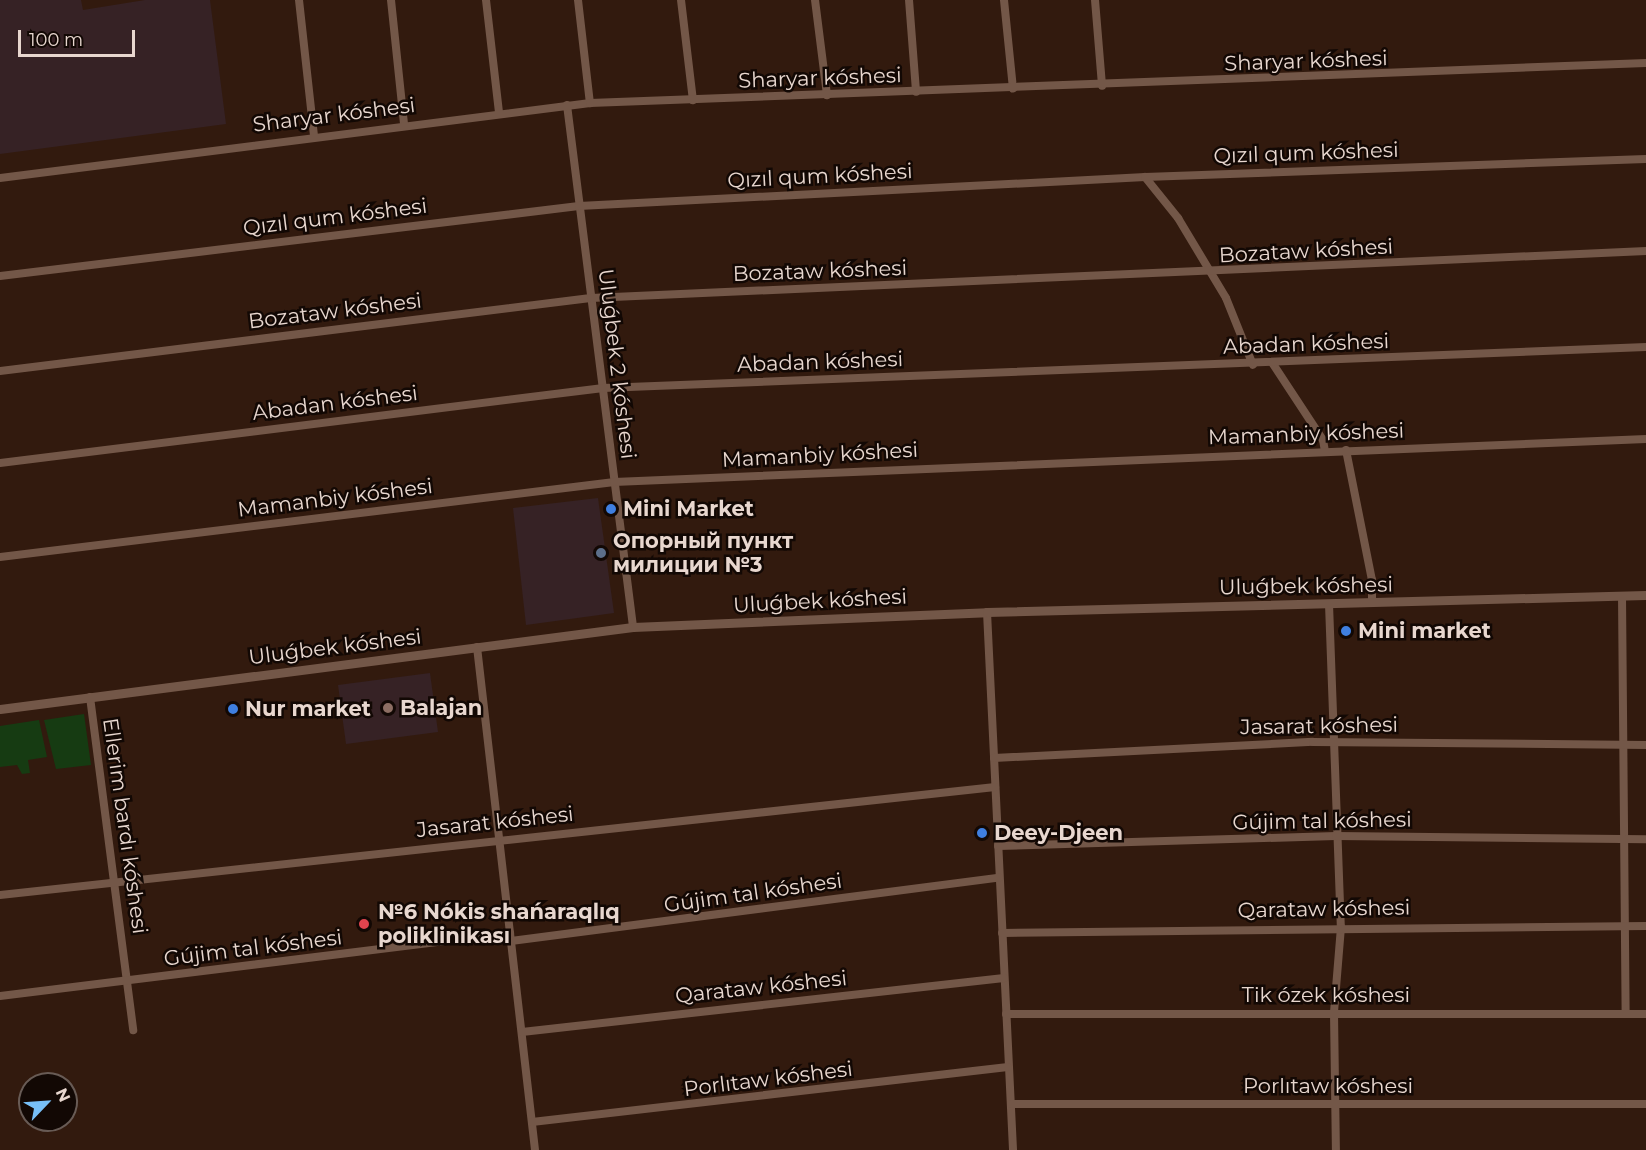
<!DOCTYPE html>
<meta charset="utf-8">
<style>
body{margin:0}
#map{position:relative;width:1646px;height:1150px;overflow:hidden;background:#321a0e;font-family:Montserrat,sans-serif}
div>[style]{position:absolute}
.education>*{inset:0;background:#362225}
.green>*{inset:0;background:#163b12}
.minor>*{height:8px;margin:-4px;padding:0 4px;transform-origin:4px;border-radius:4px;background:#735748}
.tertiary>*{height:9px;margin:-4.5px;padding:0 4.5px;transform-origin:4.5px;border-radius:4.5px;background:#735748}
.dots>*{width:16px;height:16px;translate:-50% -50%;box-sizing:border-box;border:3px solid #120804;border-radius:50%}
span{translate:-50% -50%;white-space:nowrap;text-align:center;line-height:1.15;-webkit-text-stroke:5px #120804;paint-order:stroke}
.street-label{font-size:21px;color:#e8d7cf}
.poi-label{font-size:21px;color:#e8d7cf;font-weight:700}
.left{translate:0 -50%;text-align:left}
.north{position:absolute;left:18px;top:1072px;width:60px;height:60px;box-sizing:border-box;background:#120804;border:2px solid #685b55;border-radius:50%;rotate:65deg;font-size:16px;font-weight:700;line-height:24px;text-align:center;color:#e8d7cf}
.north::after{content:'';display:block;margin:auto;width:21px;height:27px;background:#77bff7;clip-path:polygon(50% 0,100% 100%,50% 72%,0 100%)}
.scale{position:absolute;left:18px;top:30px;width:117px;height:27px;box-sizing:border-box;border:3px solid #e8d7cf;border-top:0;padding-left:8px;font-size:18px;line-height:21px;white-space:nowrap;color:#e8d7cf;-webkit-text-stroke:4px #120804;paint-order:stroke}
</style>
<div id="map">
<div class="education">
<i style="clip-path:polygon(0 0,81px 0,83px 10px,145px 0,210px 0,226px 124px,0 154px)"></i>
<i style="clip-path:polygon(598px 498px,614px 613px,526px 625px,513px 508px)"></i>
<i style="clip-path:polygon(430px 673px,438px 732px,346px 744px,338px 685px)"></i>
</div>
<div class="green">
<i style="clip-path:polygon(84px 714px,91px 765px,56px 769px,44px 720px)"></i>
<i style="clip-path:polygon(39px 720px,47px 757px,28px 760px,30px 773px,22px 774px,17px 765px,0 767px,0 726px)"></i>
</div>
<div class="minor">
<i style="left:299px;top:0;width:137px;rotate:83.7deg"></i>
<i style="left:391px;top:0;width:125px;rotate:84deg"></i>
<i style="left:486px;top:0;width:113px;rotate:83.4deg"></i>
<i style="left:578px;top:0;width:104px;rotate:83.4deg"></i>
<i style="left:681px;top:0;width:101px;rotate:83.2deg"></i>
<i style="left:815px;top:0;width:96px;rotate:82.8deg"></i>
<i style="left:909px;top:0;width:92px;rotate:85.6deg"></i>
<i style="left:1004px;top:0;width:89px;rotate:84.2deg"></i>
<i style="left:1095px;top:0;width:86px;rotate:85.3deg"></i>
<i style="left:567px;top:105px;width:526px;rotate:82.79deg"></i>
<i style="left:1145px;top:177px;width:53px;rotate:51.2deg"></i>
<i style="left:1178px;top:218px;width:93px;rotate:59deg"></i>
<i style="left:1226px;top:298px;width:72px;rotate:68.1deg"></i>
<i style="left:0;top:178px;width:595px;rotate:-7.24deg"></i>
<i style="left:590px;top:103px;width:1057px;rotate:-2.17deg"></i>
<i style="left:0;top:276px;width:583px;rotate:-6.89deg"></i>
<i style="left:579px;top:206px;width:567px;rotate:-2.93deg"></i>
<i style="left:1145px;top:177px;width:501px;rotate:-2.06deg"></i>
<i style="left:1273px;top:364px;width:91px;rotate:56.7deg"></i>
<i style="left:1323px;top:440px;width:11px;rotate:80deg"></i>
<i style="left:0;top:371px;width:595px;rotate:-7.04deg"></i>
<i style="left:591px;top:298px;width:1056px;rotate:-2.55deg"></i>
<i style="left:1346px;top:450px;width:133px;rotate:78.7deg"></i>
<i style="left:1372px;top:580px;width:23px;rotate:90deg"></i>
<i style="left:0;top:463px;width:608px;rotate:-7.09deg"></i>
<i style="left:603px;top:388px;width:1044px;rotate:-2.25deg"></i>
<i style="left:0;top:557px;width:619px;rotate:-6.96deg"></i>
<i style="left:614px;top:482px;width:1033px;rotate:-2.39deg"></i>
<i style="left:1622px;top:596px;width:418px;rotate:89.5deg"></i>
<i style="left:1329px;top:604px;width:323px;rotate:87.9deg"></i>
<i style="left:1341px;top:927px;width:86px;rotate:94.7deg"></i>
<i style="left:1334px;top:1013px;width:137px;rotate:89.2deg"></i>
<i style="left:987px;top:612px;width:539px;rotate:87.23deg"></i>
<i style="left:477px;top:647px;width:506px;rotate:83.42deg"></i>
<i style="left:90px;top:697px;width:336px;rotate:82.6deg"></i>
<i style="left:994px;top:758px;width:319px;rotate:-2.9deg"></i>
<i style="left:1313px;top:742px;width:333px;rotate:0.5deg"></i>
<i style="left:998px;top:846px;width:338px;rotate:-1.7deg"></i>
<i style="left:1336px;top:836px;width:310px;rotate:0.6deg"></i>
<i style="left:0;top:895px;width:1001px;rotate:-6.19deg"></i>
<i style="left:1002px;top:933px;width:644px;rotate:-0.62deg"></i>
<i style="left:511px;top:941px;width:492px;rotate:-7.4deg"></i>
<i style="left:0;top:996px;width:514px;rotate:-7.04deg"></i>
<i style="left:1006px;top:1014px;width:640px"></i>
<i style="left:522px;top:1032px;width:485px;rotate:-6.4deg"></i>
<i style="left:1011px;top:1104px;width:635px"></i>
<i style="left:532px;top:1122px;width:479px;rotate:-6.6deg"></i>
</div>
<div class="tertiary">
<i style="left:0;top:709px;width:638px;rotate:-7.38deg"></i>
<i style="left:633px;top:627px;width:354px;rotate:-2.4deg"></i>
<i style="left:987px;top:612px;width:659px;rotate:-1.48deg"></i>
</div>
<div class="dots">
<i style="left:611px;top:509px;background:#3f7fe0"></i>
<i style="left:601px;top:553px;background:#5c6f8a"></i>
<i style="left:1346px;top:631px;background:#3f7fe0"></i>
<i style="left:388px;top:708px;background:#8d6e63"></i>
<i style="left:233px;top:709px;background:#3f7fe0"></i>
<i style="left:982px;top:833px;background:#3f7fe0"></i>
<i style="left:364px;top:924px;background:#e0444e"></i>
</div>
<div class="street-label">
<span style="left:1306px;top:61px;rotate:-2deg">Sharyar kóshesi</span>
<span style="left:820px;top:78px;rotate:-2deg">Sharyar kóshesi</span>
<span style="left:334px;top:115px;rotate:-7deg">Sharyar kóshesi</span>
<span style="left:1306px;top:153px;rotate:-2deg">Qızıl qum kóshesi</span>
<span style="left:820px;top:176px;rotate:-3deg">Qızıl qum kóshesi</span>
<span style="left:335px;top:217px;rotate:-7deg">Qızıl qum kóshesi</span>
<span style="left:1306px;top:251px;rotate:-3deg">Bozataw kóshesi</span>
<span style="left:820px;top:271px;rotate:-2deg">Bozataw kóshesi</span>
<span style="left:335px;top:311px;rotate:-7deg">Bozataw kóshesi</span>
<span style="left:1306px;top:344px;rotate:-2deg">Abadan kóshesi</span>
<span style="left:820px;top:362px;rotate:-2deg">Abadan kóshesi</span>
<span style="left:617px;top:364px;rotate:83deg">Uluǵbek 2 kóshesi</span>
<span style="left:335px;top:403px;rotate:-7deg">Abadan kóshesi</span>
<span style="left:1306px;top:434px;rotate:-2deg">Mamanbiy kóshesi</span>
<span style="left:820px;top:455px;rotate:-3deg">Mamanbiy kóshesi</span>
<span style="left:335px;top:498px;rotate:-7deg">Mamanbiy kóshesi</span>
<span style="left:1306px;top:586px;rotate:-1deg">Uluǵbek kóshesi</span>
<span style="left:820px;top:601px;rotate:-3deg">Uluǵbek kóshesi</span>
<span style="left:335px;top:647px;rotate:-7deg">Uluǵbek kóshesi</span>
<span style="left:1319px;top:726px;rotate:-1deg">Jasarat kóshesi</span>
<span style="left:1322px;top:821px;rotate:-1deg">Gújim tal kóshesi</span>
<span style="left:495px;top:822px;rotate:-6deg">Jasarat kóshesi</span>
<span style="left:125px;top:826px;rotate:82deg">Ellerim bardı kóshesi</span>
<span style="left:753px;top:893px;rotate:-8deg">Gújim tal kóshesi</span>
<span style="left:1324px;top:909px;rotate:-1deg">Qarataw kóshesi</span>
<span style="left:253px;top:948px;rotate:-7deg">Gújim tal kóshesi</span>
<span style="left:761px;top:987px;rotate:-6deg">Qarataw kóshesi</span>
<span style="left:1326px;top:995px">Tik ózek kóshesi</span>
<span style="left:768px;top:1079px;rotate:-7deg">Porlıtaw kóshesi</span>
<span style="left:1328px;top:1086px">Porlıtaw kóshesi</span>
</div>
<div class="poi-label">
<span class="left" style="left:623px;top:509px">Mini Market</span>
<span class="left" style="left:613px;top:553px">Опорный пункт<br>милиции №3</span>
<span class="left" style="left:1358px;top:631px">Mini market</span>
<span class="left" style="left:400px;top:708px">Balajan</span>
<span class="left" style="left:245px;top:709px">Nur market</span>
<span class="left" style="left:994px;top:833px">Deey-Djeen</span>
<span class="left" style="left:378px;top:924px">№6 Nókis shańaraqlıq<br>poliklinikası</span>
</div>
<div class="north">N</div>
<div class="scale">100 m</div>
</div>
